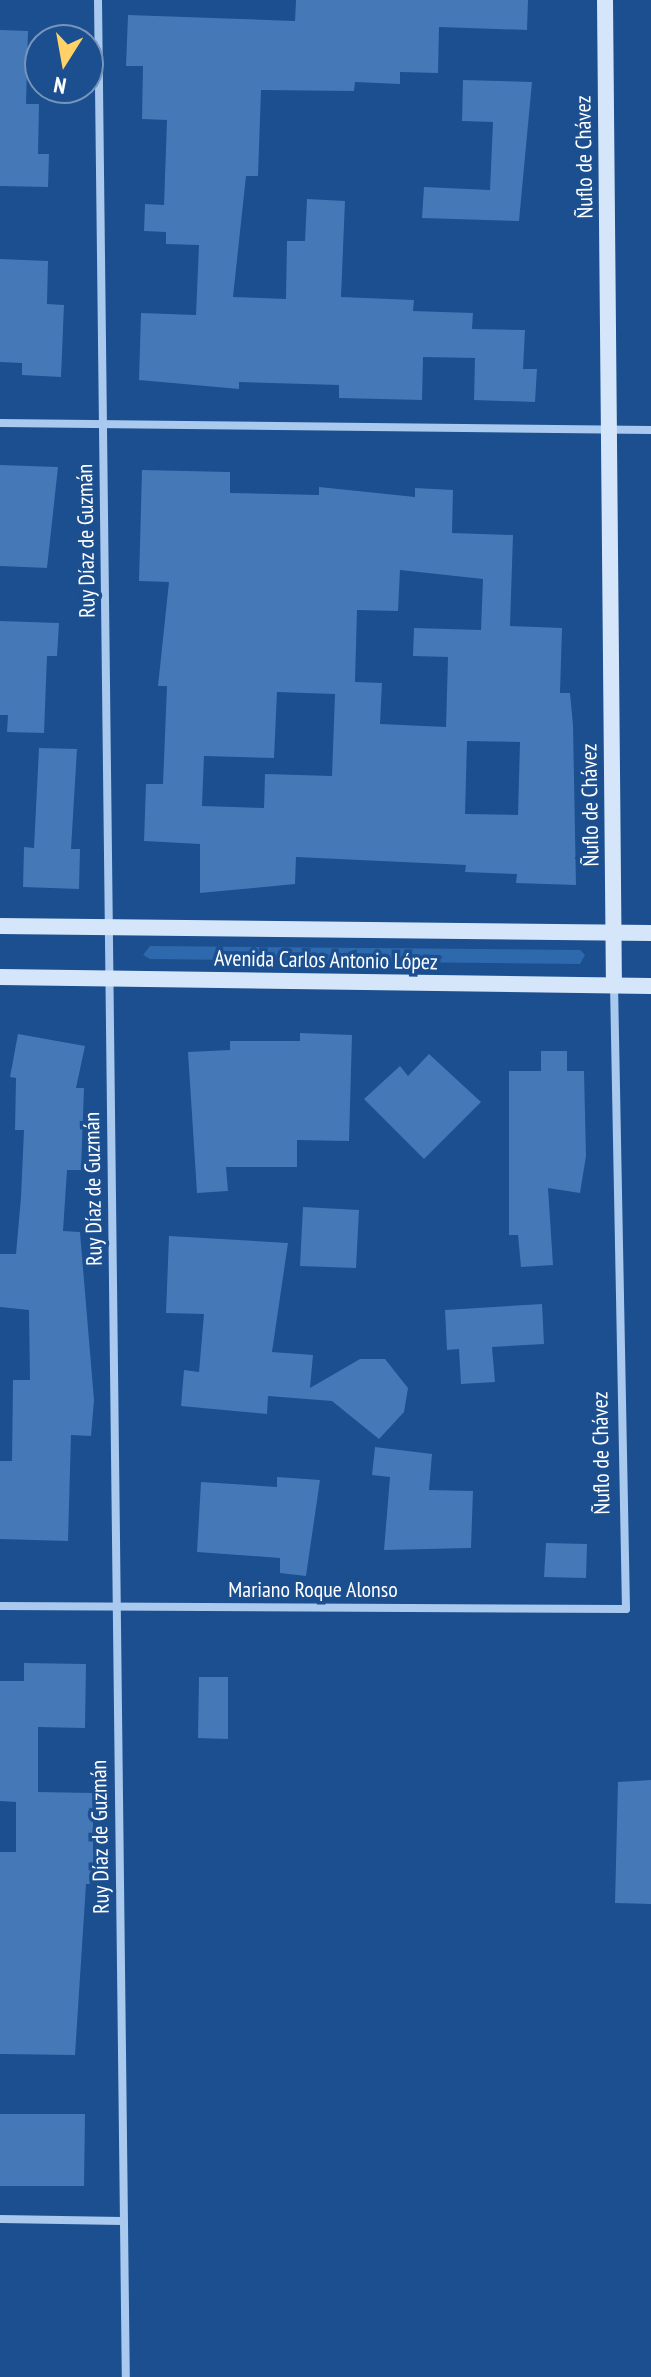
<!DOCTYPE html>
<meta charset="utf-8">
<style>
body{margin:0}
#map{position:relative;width:651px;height:2377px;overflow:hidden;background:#1b4f8f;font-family:"PT Sans Narrow",sans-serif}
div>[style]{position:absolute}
.green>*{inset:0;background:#2e69ad}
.building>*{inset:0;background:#4478b7}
.street>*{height:8px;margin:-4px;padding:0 4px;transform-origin:4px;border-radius:4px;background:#a9c9ee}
.secondary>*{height:16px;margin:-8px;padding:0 8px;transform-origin:8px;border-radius:8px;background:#d6e6fa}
span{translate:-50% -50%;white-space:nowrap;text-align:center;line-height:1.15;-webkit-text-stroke:7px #1b4f8f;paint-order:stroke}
.street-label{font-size:22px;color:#fff}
.north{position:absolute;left:24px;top:24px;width:80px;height:80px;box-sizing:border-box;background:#1b4f8f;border:2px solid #7695bc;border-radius:50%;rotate:191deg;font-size:22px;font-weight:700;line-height:32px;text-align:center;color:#fff}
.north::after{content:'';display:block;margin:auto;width:28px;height:36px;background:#ffd166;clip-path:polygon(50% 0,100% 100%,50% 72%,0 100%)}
</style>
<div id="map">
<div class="green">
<i style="clip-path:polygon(150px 946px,580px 950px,585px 955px,580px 964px,150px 959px,143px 955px)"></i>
</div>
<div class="building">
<i style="clip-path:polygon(296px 0,528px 0,527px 30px,439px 27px,438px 73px,400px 72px,400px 84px,355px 82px,354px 91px,261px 90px,258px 176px,246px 176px,233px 297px,286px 299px,287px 241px,305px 241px,307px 199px,345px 201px,341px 297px,414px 300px,413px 311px,473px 313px,472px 329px,525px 330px,523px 369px,537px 369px,535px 402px,474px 400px,475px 358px,423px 357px,422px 400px,339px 398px,339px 385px,239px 382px,239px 389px,139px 380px,141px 313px,196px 315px,199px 245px,166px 244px,166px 232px,144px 231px,145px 204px,164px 205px,167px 120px,142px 119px,143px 66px,126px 66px,128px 15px,295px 21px)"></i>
<i style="clip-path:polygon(0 30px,28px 31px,26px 104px,39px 104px,38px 154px,49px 154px,48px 187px,0 186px)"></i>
<i style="clip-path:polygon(463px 80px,532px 82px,519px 221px,422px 218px,424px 187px,490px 190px,493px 122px,462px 121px)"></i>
<i style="clip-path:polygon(0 259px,48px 261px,47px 304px,64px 305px,61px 377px,22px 375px,22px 363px,0 362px)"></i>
<i style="clip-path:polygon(0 465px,58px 467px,47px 568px,0 566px)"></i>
<i style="clip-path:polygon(evenodd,142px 470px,230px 472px,230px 493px,319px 495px,319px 487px,415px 497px,415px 488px,453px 490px,452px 533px,513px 535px,510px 626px,562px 628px,560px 693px,570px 693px,573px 725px,576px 885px,516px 883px,517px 874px,465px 872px,466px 865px,296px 857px,295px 884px,200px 893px,200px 844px,144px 841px,146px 784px,163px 784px,167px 686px,158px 686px,169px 582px,139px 581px,142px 470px,400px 570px,483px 579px,481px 630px,414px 628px,413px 656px,448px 657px,446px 727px,380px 724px,382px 683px,355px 682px,357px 610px,398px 611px,400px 570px,142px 470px,277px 692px,335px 694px,332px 776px,265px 774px,264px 808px,202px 806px,204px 756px,274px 758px,277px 692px,142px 470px,467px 741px,520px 742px,518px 815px,465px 814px,467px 741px)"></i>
<i style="clip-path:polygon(0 621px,59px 623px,57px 656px,47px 656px,44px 733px,7px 732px,8px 715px,0 715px)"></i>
<i style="clip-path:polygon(39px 748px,77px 749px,71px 849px,80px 849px,79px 889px,23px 887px,24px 847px,34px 848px)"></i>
<i style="clip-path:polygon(300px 1033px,352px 1035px,349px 1141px,297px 1140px,297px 1167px,226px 1167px,228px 1191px,197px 1193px,188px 1052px,230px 1050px,230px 1041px,300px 1041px)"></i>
<i style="clip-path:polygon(18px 1034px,85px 1046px,76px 1088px,84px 1088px,81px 1170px,67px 1170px,63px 1231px,80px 1232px,94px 1400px,91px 1436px,71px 1435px,68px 1541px,0 1539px,0 1461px,12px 1461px,13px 1380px,30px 1380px,29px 1310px,0 1307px,0 1254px,16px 1254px,21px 1197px,24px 1130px,15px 1130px,16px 1078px,10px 1077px)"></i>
<i style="clip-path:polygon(541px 1051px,567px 1051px,567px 1071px,584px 1071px,586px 1156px,580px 1193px,548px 1188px,553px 1265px,521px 1267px,518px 1235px,509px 1235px,509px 1071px,541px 1071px)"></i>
<i style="clip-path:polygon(429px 1054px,481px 1102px,424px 1159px,364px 1099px,400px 1066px,408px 1076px)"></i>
<i style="clip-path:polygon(303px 1207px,359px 1210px,356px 1268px,300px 1266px)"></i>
<i style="clip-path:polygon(169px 1236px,288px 1243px,272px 1352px,313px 1355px,310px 1388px,360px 1359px,385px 1359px,408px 1388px,404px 1412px,379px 1439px,332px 1401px,268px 1396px,267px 1414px,181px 1406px,184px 1370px,199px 1372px,204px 1314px,166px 1313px)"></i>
<i style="clip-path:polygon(542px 1304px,544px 1344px,492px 1347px,495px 1382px,461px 1384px,459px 1349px,447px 1350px,445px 1310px)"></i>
<i style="clip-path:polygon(375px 1447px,432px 1454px,429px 1490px,473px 1491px,471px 1548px,384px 1550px,390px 1477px,372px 1475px)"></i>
<i style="clip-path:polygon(277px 1477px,320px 1480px,306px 1576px,280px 1573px,280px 1558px,197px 1552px,201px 1482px,277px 1487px)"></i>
<i style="clip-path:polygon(546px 1543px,587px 1544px,586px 1578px,544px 1577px)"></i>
<i style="clip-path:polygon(24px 1663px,86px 1664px,85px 1728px,38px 1727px,38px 1792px,93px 1793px,93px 1853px,104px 1853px,103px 1884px,86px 1884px,75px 2055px,0 2054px,0 1852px,16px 1852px,16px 1802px,0 1801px,0 1681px,24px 1681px)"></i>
<i style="clip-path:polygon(199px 1677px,228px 1677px,228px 1739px,198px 1738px)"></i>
<i style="clip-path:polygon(651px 1780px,651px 1904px,615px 1903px,618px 1782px)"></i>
<i style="clip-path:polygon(0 2114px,85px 2114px,84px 2186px,0 2186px)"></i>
</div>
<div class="street">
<i style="left:98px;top:0;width:2377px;rotate:89.33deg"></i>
<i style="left:0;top:423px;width:651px;rotate:0.62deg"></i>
<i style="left:0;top:1606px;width:626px;rotate:0.27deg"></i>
<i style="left:626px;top:1609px;width:623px;rotate:-91.1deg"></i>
<i style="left:0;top:2219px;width:122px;rotate:0.9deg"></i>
</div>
<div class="secondary">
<i style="left:605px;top:0;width:985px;rotate:89.48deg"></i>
<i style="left:0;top:926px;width:651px;rotate:0.62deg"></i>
<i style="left:0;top:977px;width:651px;rotate:0.79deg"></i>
</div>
<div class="street-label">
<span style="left:584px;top:157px;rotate:-91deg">Ñuflo de Chávez</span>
<span style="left:86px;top:541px;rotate:-91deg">Ruy Díaz de Guzmán</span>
<span style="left:590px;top:805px;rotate:-91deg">Ñuflo de Chávez</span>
<span style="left:326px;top:960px;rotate:1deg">Avenida Carlos Antonio López</span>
<span style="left:93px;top:1189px;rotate:-91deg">Ruy Díaz de Guzmán</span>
<span style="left:601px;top:1453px;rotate:-91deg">Ñuflo de Chávez</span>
<span style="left:313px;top:1590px">Mariano Roque Alonso</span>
<span style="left:100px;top:1837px;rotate:-91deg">Ruy Díaz de Guzmán</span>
</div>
<div class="north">N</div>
</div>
